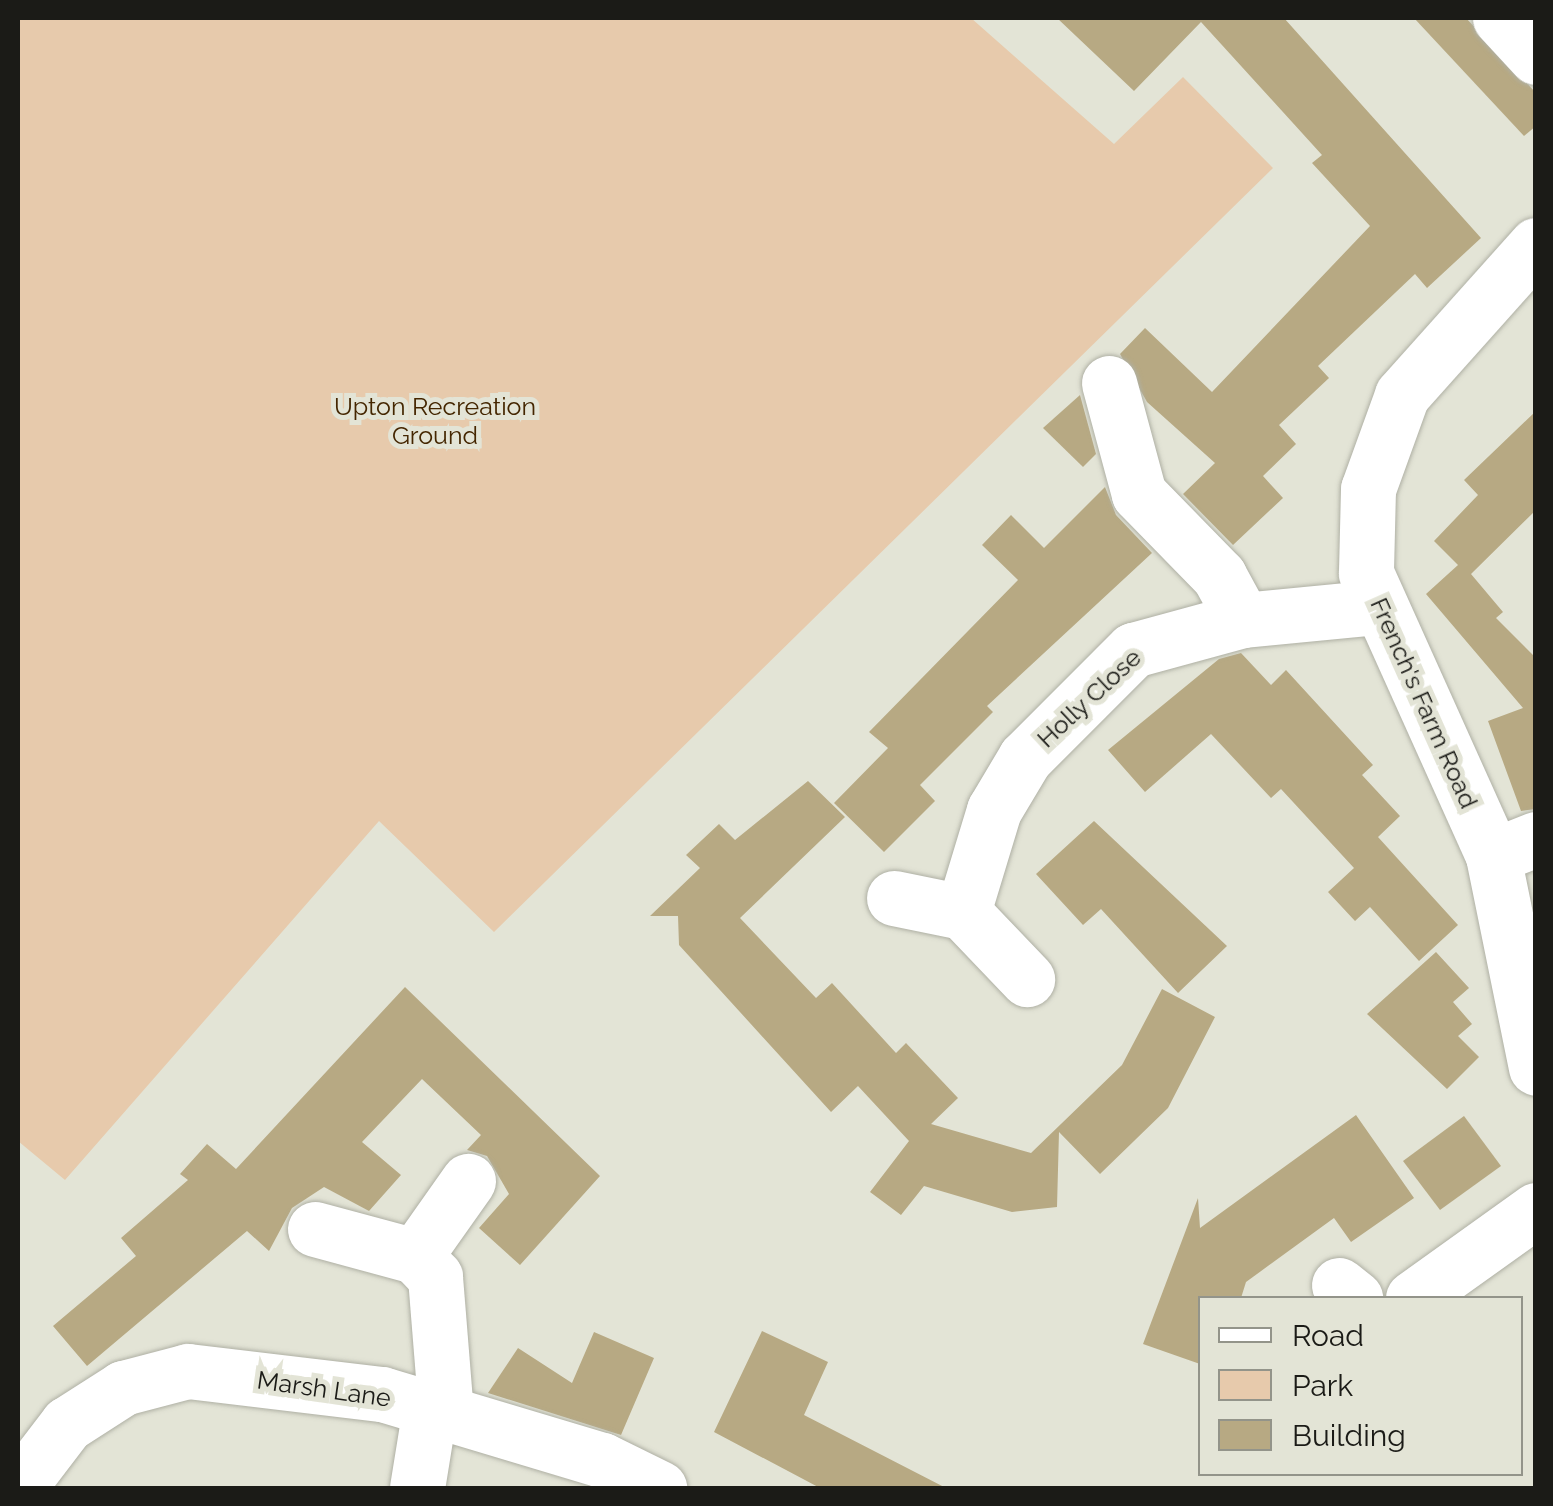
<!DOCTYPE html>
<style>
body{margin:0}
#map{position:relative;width:1553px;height:1506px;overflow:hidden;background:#e3e4d6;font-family:Raleway,sans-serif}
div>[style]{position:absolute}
.green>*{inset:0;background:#e7caac}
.building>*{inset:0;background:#b7a983}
.roads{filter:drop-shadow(0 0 2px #afb0a4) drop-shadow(0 0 2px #afb0a4)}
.minor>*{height:55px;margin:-27.5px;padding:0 27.5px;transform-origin:27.5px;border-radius:27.5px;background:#fff}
span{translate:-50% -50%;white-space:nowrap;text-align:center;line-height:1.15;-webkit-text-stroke:10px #e3e4d6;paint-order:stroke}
.park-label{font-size:25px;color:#442600}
.street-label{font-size:25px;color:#1b1b17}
.frame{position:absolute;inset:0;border:20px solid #1b1b17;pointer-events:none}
.legend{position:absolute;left:1198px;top:1296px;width:325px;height:180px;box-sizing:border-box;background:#e3e4d6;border:2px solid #93948a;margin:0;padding:12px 18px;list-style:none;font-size:30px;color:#1b1b17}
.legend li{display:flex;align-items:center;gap:20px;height:50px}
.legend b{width:50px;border:2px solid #93948a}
</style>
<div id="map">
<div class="green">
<i style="clip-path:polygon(18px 18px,971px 18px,1114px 144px,1183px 77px,1273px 168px,494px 932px,379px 821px,65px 1180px,18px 1141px)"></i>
</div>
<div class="building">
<i style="clip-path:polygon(1057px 18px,1284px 18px,1481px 238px,1427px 288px,1415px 274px,1318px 366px,1329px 378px,1279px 425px,1296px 444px,1263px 476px,1283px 498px,1233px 545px,1183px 494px,1215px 463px,1147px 402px,1120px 354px,1145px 328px,1212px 392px,1370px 226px,1312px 163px,1322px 155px,1201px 22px,1134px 91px)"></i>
<i style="clip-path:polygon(1414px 18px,1466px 18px,1536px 93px,1536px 126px,1524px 136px)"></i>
<i style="clip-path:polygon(1080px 395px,1096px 454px,1083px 467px,1043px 428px)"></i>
<i style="clip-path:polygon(1536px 411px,1536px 510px,1471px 574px,1503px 612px,1496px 618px,1536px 658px,1536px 809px,1521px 811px,1488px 721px,1523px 708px,1426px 594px,1458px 565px,1434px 541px,1478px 495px,1464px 480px)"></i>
<i style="clip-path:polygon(1105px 487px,1116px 515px,1152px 553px,987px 706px,993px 712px,920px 785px,935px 801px,884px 852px,834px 803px,888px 748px,869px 732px,1018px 580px,982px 545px,1011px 515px,1044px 548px)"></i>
<i style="clip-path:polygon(1241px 653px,1271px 685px,1286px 670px,1373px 765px,1362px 775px,1400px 816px,1378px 837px,1458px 925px,1419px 961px,1370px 907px,1355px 921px,1328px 892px,1354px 868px,1281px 789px,1271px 798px,1211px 734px,1145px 792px,1108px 750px,1219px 659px)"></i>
<i style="clip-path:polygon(808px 781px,845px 817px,740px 918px,816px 998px,832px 983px,896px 1053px,906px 1043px,958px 1098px,931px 1124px,1031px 1153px,1122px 1065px,1162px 989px,1215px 1017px,1168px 1108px,1100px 1174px,1059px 1132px,1057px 1207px,1012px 1212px,924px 1186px,901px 1215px,870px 1192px,909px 1141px,858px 1086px,831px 1112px,679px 945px,678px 916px,650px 916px,700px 868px,686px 855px,719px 824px,735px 840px)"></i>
<i style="clip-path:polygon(1094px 821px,1227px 946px,1178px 993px,1101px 909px,1083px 925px,1036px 874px)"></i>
<i style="clip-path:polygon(1436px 952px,1469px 988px,1453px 1002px,1472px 1024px,1458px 1036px,1479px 1057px,1447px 1089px,1367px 1014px)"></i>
<i style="clip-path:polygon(405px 987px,600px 1176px,520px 1265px,479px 1228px,509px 1194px,487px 1156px,467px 1150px,481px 1135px,422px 1079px,362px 1142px,401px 1175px,369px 1211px,324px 1187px,292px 1208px,269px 1251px,247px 1231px,87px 1366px,53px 1326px,136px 1256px,121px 1238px,188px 1180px,180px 1174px,207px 1144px,236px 1169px)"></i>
<i style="clip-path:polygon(1356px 1115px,1414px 1198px,1351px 1242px,1334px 1218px,1246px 1282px,1241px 1298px,1200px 1298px,1200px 1364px,1143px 1344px,1198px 1198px,1200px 1228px)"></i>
<i style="clip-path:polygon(1464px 1116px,1501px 1166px,1440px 1210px,1403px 1161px)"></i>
<i style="clip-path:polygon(762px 1331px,828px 1362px,804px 1415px,946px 1488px,820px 1488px,714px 1432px)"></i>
<i style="clip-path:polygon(594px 1332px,654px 1358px,621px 1435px,488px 1393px,518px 1348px,572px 1383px)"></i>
</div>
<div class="roads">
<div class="minor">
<i style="left:1500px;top:18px;width:53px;rotate:47.3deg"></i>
<i style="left:1536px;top:245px;width:201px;rotate:131.8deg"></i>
<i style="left:1402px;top:395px;width:100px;rotate:109.9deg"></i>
<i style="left:1368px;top:489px;width:84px;rotate:91.4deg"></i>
<i style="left:1366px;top:573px;width:310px;rotate:65.8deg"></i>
<i style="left:1493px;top:856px;width:216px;rotate:78.5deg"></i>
<i style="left:1109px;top:383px;width:115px;rotate:74.9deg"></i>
<i style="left:1139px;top:494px;width:115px;rotate:45.7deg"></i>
<i style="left:1219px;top:576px;width:50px;rotate:61.4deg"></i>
<i style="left:1493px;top:856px;width:46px;rotate:-21.6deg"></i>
<i style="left:894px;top:898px;width:70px;rotate:11.5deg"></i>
<i style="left:963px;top:912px;width:93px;rotate:46.3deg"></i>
<i style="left:963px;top:912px;width:107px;rotate:-73.1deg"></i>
<i style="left:994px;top:810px;width:61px;rotate:-59.2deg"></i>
<i style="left:1025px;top:758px;width:153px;rotate:-45deg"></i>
<i style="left:1133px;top:650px;width:114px;rotate:-15.3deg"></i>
<i style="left:1243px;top:620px;width:137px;rotate:-5.5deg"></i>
<i style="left:315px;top:1229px;width:104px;rotate:15.1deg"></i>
<i style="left:415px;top:1256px;width:92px;rotate:-54.8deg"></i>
<i style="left:415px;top:1256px;width:29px;rotate:46deg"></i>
<i style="left:435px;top:1277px;width:136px;rotate:85.4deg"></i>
<i style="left:1339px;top:1285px;width:21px;rotate:39deg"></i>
<i style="left:1413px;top:1298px;width:151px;rotate:-35.6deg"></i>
<i style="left:18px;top:1488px;width:81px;rotate:-52.6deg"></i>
<i style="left:67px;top:1424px;width:67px;rotate:-32.7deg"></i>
<i style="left:123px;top:1388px;width:67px;rotate:-14.7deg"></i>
<i style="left:188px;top:1371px;width:195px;rotate:6.8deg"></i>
<i style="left:382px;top:1394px;width:230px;rotate:16.7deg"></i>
<i style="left:602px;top:1460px;width:64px;rotate:26.2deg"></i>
<i style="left:417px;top:1488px;width:81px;rotate:-80.8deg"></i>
</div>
</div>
<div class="park-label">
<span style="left:435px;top:421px">Upton Recreation<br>Ground</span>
</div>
<div class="street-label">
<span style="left:1089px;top:698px;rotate:-43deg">Holly Close</span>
<span style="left:1424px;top:703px;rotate:66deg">French's Farm Road</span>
<span style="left:324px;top:1389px;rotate:8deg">Marsh Lane</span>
</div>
<div class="frame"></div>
<ul class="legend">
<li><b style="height:12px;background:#fff"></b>Road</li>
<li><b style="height:28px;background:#e7caac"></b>Park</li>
<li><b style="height:28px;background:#b7a983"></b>Building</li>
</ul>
</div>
